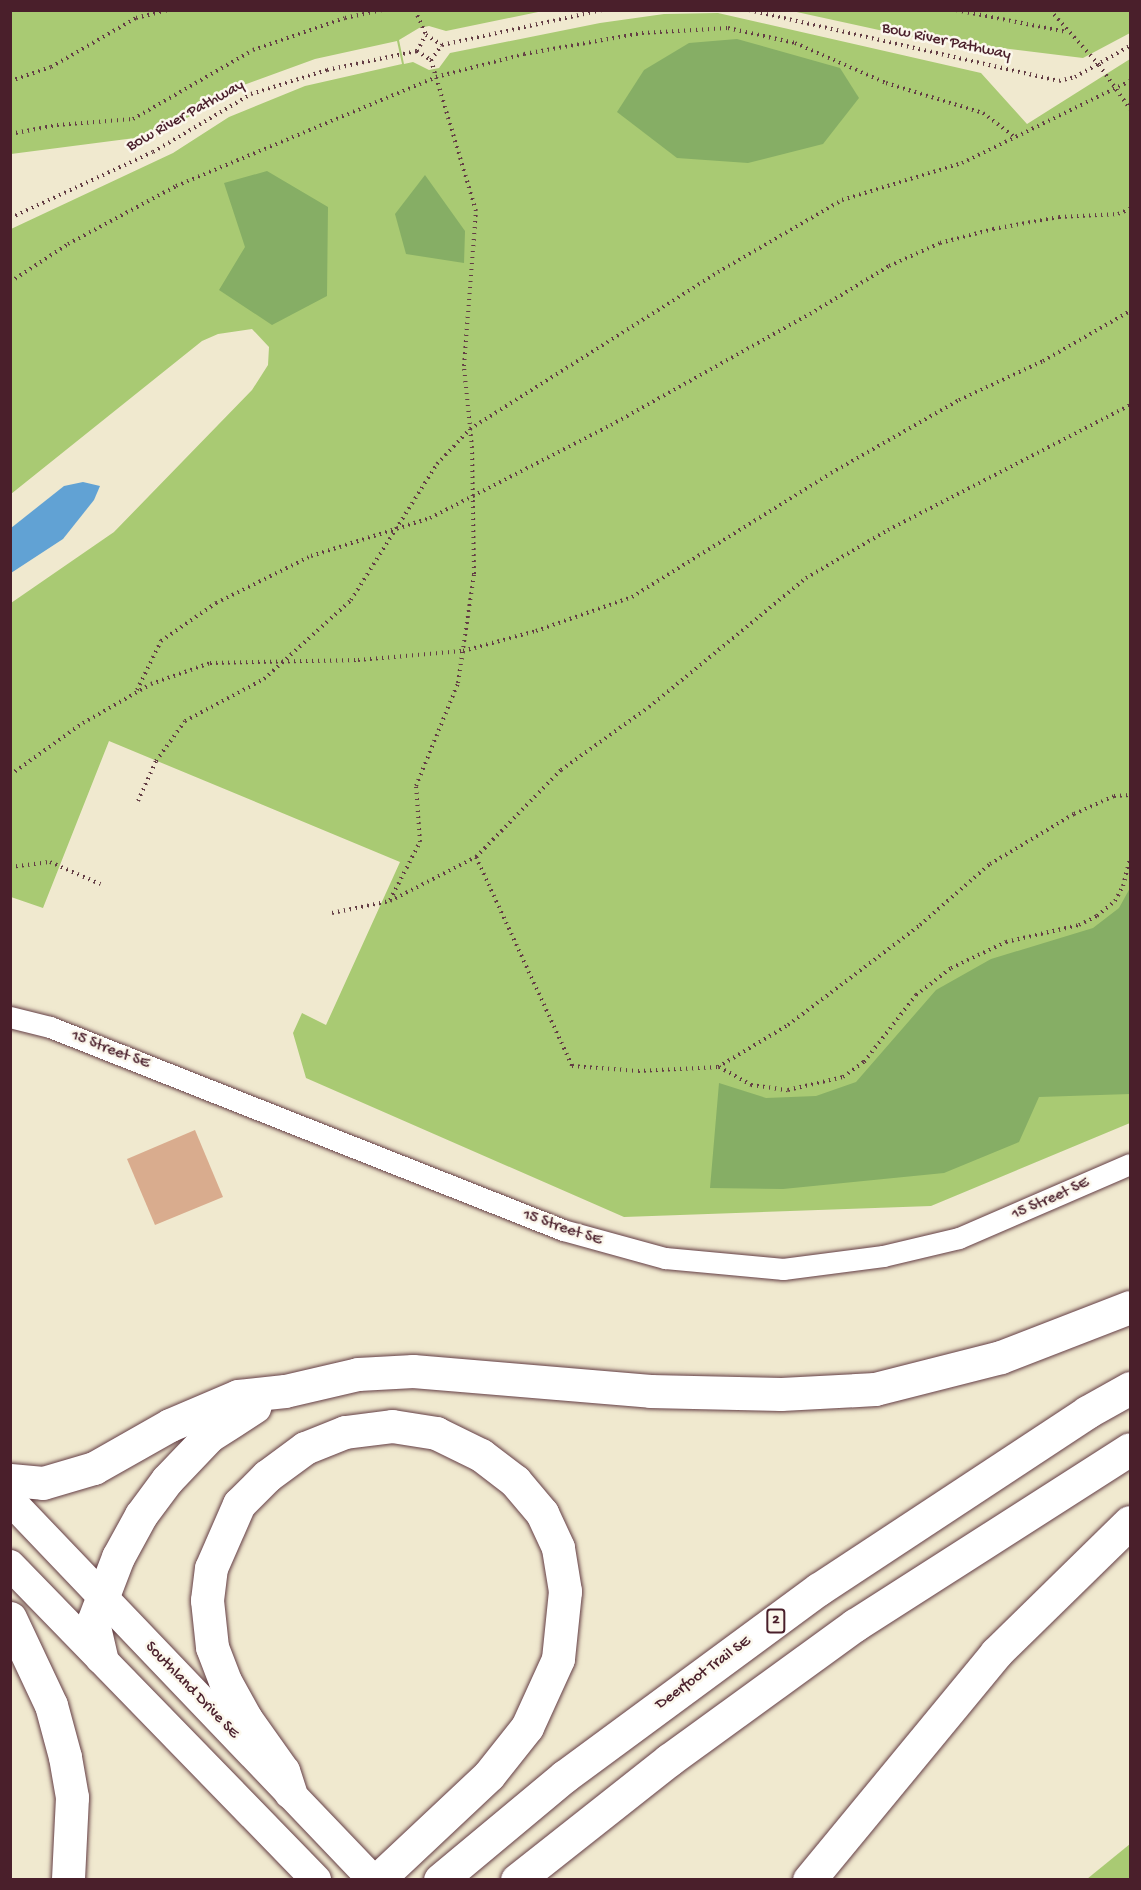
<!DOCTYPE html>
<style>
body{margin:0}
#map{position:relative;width:1141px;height:1890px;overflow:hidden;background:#f0e9cf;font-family:"Gochi Hand",sans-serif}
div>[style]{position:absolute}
.green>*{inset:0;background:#a9ca73}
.forest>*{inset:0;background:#86ae65}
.water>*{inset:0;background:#61a2d4}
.building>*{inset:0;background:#d9ac8e}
.path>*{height:4px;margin-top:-2px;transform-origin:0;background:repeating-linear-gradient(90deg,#633d44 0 1.5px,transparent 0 6px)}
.roads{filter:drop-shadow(0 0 2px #633d44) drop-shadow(0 0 2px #633d44)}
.street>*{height:21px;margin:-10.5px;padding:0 10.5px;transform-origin:10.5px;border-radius:10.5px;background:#fff}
.secondary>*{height:30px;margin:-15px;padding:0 15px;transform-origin:15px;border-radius:15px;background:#fff}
.highway>*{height:33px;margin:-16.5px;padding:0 16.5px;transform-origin:16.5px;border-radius:16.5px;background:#fff}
span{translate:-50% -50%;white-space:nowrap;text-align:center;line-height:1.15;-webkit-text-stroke:5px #fbf7ec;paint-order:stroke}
.shield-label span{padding:2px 4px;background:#fbf7ec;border:2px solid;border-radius:4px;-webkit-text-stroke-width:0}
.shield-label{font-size:15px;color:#4a1f2b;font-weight:700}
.street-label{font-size:16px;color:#4a1f2b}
.frame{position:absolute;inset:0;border:12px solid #4a1f2b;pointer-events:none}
</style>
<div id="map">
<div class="green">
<i style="clip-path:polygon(11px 11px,543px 11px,446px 31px,429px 26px,419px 28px,399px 40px,404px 64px,413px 62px,429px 70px,439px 68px,450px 53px,600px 23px,664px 14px,718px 13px,981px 73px,1027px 124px,1130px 59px,1130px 1123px,931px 1206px,624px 1217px,306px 1078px,293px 1033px,302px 1013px,326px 1025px,400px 862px,109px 741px,43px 908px,11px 897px,11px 603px,114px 532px,252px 390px,268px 365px,269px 347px,252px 329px,218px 334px,202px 341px,11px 494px,11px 229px,173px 153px,229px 117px,305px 86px,402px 64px,397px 41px,315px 59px,241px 86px,158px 135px,11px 154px)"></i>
<i style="clip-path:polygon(792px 11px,1130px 11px,1130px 33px,1083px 58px,911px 37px)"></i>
<i style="clip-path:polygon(1130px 1844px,1130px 1879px,1087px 1879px)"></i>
</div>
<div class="forest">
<i style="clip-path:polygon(737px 39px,840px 68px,859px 98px,823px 144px,748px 163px,677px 158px,617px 112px,644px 70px,689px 43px)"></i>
<i style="clip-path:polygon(267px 171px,328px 207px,327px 296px,272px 325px,219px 290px,245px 247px,224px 183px)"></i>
<i style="clip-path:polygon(425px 175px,465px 231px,464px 263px,406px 254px,395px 214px)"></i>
<i style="clip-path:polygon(1130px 888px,1130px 1094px,1039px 1097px,1019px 1142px,944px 1173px,783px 1189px,710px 1188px,719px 1083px,766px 1098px,816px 1096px,856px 1082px,936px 990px,991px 959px,1093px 928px,1119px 908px)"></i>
</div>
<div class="water">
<i style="clip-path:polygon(83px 482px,100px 486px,94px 500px,63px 539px,11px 573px,11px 528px,64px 486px)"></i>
</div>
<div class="building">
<i style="clip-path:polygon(195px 1130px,223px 1197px,155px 1225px,127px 1159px)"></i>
</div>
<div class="path">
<i style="left:415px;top:10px;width:27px;rotate:66deg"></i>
<i style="left:749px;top:10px;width:318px;rotate:12.9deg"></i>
<i style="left:1059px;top:81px;width:16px;rotate:-14deg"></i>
<i style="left:1075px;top:77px;width:63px;rotate:-29.4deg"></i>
<i style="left:956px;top:10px;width:113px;rotate:11.2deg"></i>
<i style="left:1050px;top:10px;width:74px;rotate:48.3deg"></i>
<i style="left:1099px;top:65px;width:54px;rotate:54.8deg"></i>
<i style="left:442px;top:45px;width:165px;rotate:-12.3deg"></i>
<i style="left:417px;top:51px;width:17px;rotate:33deg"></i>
<i style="left:431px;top:60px;width:19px;rotate:-54deg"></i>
<i style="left:417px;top:51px;width:18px;rotate:-61deg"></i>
<i style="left:426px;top:35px;width:19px;rotate:32deg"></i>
<i style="left:10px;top:81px;width:43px;rotate:-18.9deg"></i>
<i style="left:51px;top:67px;width:98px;rotate:-30deg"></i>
<i style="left:136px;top:18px;width:33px;rotate:-14deg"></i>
<i style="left:10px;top:134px;width:48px;rotate:-10.8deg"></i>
<i style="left:57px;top:125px;width:76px;rotate:-4.5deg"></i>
<i style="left:133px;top:119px;width:138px;rotate:-29.9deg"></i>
<i style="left:253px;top:50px;width:97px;rotate:-19.2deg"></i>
<i style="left:345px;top:18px;width:38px;rotate:-12deg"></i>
<i style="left:10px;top:218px;width:157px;rotate:-24.8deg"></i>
<i style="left:153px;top:152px;width:114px;rotate:-30.6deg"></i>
<i style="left:251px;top:94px;width:80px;rotate:-17.5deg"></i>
<i style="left:327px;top:70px;width:92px;rotate:-11.9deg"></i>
<i style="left:10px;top:282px;width:69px;rotate:-33.2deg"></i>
<i style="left:68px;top:244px;width:123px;rotate:-28.2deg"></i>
<i style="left:176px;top:186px;width:282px;rotate:-22.7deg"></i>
<i style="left:436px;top:77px;width:91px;rotate:-14.6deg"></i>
<i style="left:524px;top:54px;width:120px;rotate:-10.1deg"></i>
<i style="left:642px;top:33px;width:86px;rotate:-3.3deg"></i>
<i style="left:728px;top:28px;width:69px;rotate:12.6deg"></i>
<i style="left:795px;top:43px;width:99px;rotate:23.7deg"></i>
<i style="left:886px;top:83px;width:102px;rotate:17.2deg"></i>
<i style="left:983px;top:113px;width:41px;rotate:37.1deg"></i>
<i style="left:137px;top:690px;width:55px;rotate:-63.9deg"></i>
<i style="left:161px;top:641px;width:67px;rotate:-34.6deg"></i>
<i style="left:216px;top:603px;width:106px;rotate:-26.3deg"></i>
<i style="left:311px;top:556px;width:125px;rotate:-17.7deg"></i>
<i style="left:430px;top:518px;width:203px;rotate:-27.2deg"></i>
<i style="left:611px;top:425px;width:228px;rotate:-29.2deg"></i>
<i style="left:810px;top:314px;width:92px;rotate:-31.3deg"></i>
<i style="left:889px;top:266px;width:56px;rotate:-24.3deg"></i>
<i style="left:940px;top:243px;width:55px;rotate:-14.8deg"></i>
<i style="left:993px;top:229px;width:67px;rotate:-10.3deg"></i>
<i style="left:1059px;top:217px;width:59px;rotate:-2.9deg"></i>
<i style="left:1118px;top:214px;width:13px;rotate:-23deg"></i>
<i style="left:10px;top:775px;width:90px;rotate:-35.5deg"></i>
<i style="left:83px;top:723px;width:78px;rotate:-29.8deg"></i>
<i style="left:151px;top:684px;width:63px;rotate:-19.6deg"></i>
<i style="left:210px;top:663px;width:148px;rotate:-1.2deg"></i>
<i style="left:358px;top:660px;width:105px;rotate:-4.9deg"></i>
<i style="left:463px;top:651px;width:76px;rotate:-15.3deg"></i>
<i style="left:536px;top:631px;width:102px;rotate:-19.5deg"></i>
<i style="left:632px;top:597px;width:234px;rotate:-31.9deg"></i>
<i style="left:831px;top:473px;width:147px;rotate:-29.7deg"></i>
<i style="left:959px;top:400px;width:93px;rotate:-24.9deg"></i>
<i style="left:1043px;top:361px;width:100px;rotate:-29.9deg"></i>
<i style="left:138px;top:801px;width:44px;rotate:-65.8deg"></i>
<i style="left:156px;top:761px;width:49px;rotate:-54.1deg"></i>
<i style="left:185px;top:721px;width:89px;rotate:-28deg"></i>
<i style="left:264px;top:679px;width:118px;rotate:-42.2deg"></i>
<i style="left:351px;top:600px;width:161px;rotate:-57.7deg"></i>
<i style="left:437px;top:464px;width:48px;rotate:-46.7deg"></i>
<i style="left:470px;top:429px;width:294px;rotate:-32.3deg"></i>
<i style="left:718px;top:272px;width:143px;rotate:-30.1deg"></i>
<i style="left:842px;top:200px;width:126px;rotate:-17.1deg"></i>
<i style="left:962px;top:163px;width:187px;rotate:-26deg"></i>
<i style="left:476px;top:857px;width:230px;rotate:65.3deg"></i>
<i style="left:572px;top:1066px;width:66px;rotate:4.3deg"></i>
<i style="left:638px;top:1071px;width:80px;rotate:-2.9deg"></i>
<i style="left:718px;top:1067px;width:82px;rotate:-31deg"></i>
<i style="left:788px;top:1025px;width:166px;rotate:-37.1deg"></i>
<i style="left:920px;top:925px;width:93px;rotate:-41.1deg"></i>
<i style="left:990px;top:864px;width:98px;rotate:-30.8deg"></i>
<i style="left:1074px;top:814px;width:44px;rotate:-24.2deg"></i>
<i style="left:1114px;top:796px;width:16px;rotate:-4deg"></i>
<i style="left:10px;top:867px;width:40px;rotate:-7.1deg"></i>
<i style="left:50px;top:862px;width:55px;rotate:23.7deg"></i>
<i style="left:390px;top:900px;width:65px;rotate:-62.7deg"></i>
<i style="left:420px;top:842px;width:56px;rotate:-94.1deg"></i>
<i style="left:416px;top:786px;width:111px;rotate:-67.8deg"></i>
<i style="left:458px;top:683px;width:110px;rotate:-81.6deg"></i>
<i style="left:474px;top:574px;width:126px;rotate:-90.9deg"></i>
<i style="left:472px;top:448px;width:82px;rotate:-95.6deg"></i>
<i style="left:464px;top:366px;width:155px;rotate:-85.6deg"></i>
<i style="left:476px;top:211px;width:158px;rotate:-106.6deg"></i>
<i style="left:332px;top:913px;width:59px;rotate:-11.7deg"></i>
<i style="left:390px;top:901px;width:97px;rotate:-27.1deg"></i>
<i style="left:476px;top:857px;width:122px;rotate:-45.7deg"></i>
<i style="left:561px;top:770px;width:108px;rotate:-35.6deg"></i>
<i style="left:649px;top:707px;width:203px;rotate:-39.4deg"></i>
<i style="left:806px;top:578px;width:95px;rotate:-30.3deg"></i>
<i style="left:888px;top:530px;width:272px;rotate:-27.3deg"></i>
<i style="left:719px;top:1067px;width:37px;rotate:29deg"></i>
<i style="left:751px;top:1085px;width:37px;rotate:8deg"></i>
<i style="left:788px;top:1090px;width:57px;rotate:-13.3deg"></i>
<i style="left:843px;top:1077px;width:26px;rotate:-36deg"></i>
<i style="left:864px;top:1062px;width:85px;rotate:-52.2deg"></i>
<i style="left:916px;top:995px;width:44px;rotate:-37.6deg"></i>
<i style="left:951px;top:968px;width:61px;rotate:-25.3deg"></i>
<i style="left:1006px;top:942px;width:75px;rotate:-13.1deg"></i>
<i style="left:1079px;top:925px;width:20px;rotate:-27deg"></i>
<i style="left:1097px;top:916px;width:23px;rotate:-40deg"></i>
<i style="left:1115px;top:901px;width:17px;rotate:-62deg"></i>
<i style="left:1123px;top:886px;width:30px;rotate:-76deg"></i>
</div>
<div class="roads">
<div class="street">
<i style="left:10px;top:1017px;width:41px;rotate:14deg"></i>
<i style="left:50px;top:1027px;width:552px;rotate:21.59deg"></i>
<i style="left:563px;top:1230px;width:106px;rotate:15.4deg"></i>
<i style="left:665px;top:1258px;width:119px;rotate:5.3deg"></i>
<i style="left:783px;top:1269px;width:101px;rotate:-7.4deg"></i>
<i style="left:883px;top:1256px;width:78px;rotate:-13.3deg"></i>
<i style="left:959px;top:1238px;width:186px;rotate:-23.4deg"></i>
</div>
<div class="secondary">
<i style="left:10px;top:1500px;width:526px;rotate:46.31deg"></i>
<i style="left:10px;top:1565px;width:439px;rotate:45.8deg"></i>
</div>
<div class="highway">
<i style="left:10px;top:1480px;width:33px;rotate:5deg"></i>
<i style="left:43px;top:1483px;width:53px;rotate:-16.4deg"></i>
<i style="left:94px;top:1468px;width:87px;rotate:-29.5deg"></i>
<i style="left:170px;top:1425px;width:74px;rotate:-23.1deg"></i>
<i style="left:238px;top:1396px;width:47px;rotate:-6.1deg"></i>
<i style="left:285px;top:1391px;width:75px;rotate:-13.1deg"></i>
<i style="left:358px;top:1374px;width:55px;rotate:-3.1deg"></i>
<i style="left:413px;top:1371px;width:238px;rotate:4.8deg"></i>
<i style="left:650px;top:1391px;width:131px;rotate:1.3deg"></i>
<i style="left:781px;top:1394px;width:94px;rotate:-3deg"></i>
<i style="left:875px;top:1389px;width:130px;rotate:-14.3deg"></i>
<i style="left:1001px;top:1357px;width:138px;rotate:-21.2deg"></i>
<i style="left:10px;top:1618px;width:96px;rotate:64.8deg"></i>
<i style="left:51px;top:1705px;width:54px;rotate:74.9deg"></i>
<i style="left:65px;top:1757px;width:41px;rotate:80.1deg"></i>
<i style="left:72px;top:1797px;width:83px;rotate:92.8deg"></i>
<i style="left:101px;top:1657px;width:36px;rotate:-103deg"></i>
<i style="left:93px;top:1622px;width:70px;rotate:-69deg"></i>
<i style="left:118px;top:1557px;width:48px;rotate:-61.3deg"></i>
<i style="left:141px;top:1515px;width:44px;rotate:-53.4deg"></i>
<i style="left:167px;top:1480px;width:61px;rotate:-46.3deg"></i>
<i style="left:209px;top:1436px;width:54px;rotate:-32.8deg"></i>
<i style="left:290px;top:1792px;width:22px;rotate:-108deg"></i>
<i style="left:283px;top:1771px;width:64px;rotate:-125.4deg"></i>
<i style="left:246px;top:1719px;width:43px;rotate:-118.9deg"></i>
<i style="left:225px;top:1681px;width:36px;rotate:-111deg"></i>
<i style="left:212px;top:1647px;width:47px;rotate:-96.1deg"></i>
<i style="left:207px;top:1600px;width:32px;rotate:-83deg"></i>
<i style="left:211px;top:1568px;width:70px;rotate:-66.4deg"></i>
<i style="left:239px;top:1504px;width:40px;rotate:-45deg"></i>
<i style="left:267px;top:1476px;width:47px;rotate:-36.4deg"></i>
<i style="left:305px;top:1448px;width:43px;rotate:-21.8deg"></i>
<i style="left:345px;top:1432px;width:47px;rotate:-7.3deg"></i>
<i style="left:392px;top:1426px;width:45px;rotate:9deg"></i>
<i style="left:436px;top:1433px;width:50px;rotate:26.1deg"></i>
<i style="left:481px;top:1455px;width:43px;rotate:37.4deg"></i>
<i style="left:515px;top:1481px;width:42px;rotate:49.8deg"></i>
<i style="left:542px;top:1513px;width:38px;rotate:65deg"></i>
<i style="left:558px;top:1548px;width:44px;rotate:80.8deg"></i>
<i style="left:565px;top:1591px;width:68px;rotate:95.9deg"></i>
<i style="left:558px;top:1659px;width:75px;rotate:114.5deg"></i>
<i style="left:527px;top:1727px;width:61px;rotate:128.4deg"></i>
<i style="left:489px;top:1775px;width:154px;rotate:136.8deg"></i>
<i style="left:440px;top:1880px;width:163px;rotate:-39.8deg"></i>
<i style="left:565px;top:1776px;width:315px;rotate:-36.4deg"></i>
<i style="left:819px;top:1589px;width:321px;rotate:-33.4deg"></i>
<i style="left:1087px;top:1412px;width:49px;rotate:-29.2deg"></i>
<i style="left:517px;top:1880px;width:194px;rotate:-38.3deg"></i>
<i style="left:669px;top:1760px;width:230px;rotate:-36deg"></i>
<i style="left:855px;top:1625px;width:326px;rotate:-32.6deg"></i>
<i style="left:809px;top:1880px;width:294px;rotate:-50.5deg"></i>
<i style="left:996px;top:1653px;width:187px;rotate:-44.4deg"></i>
</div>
</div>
<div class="shield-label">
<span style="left:776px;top:1621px">2</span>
</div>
<div class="street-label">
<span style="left:946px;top:43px;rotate:12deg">Bow River Pathway</span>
<span style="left:186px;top:117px;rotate:-29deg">Bow River Pathway</span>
<span style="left:110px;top:1051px;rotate:21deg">15 Street SE</span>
<span style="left:1051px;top:1200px;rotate:-24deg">15 Street SE</span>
<span style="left:562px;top:1229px;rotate:19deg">15 Street SE</span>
<span style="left:704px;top:1674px;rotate:-36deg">Deerfoot Trail SE</span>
<span style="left:191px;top:1691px;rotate:46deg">Southland Drive SE</span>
</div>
<div class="frame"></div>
</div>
